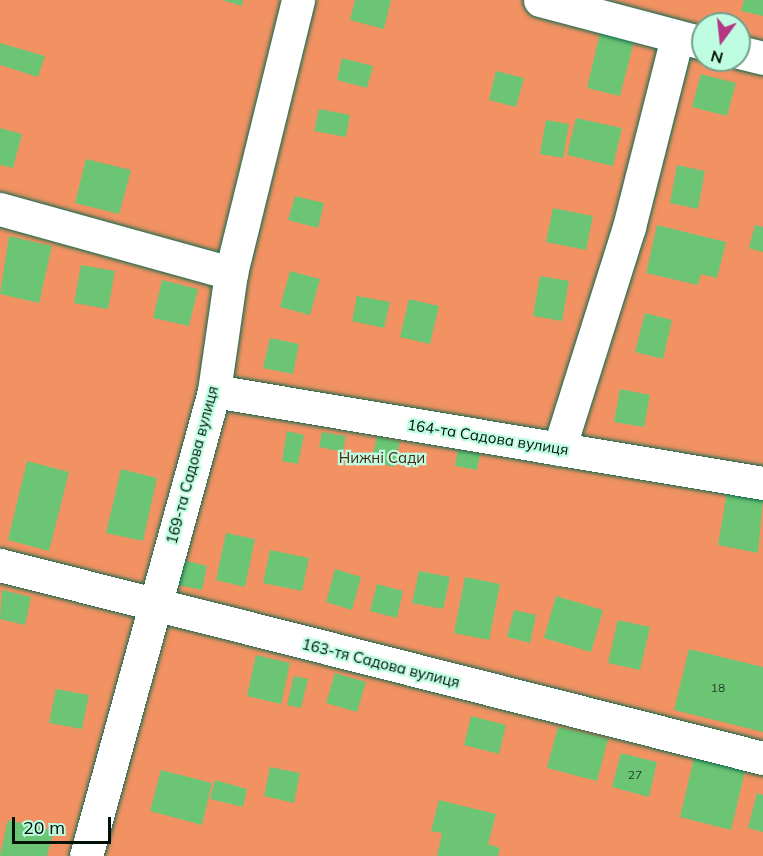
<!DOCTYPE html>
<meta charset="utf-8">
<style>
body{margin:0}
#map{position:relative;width:763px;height:856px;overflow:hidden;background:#a4f3d2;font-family:Mulish,sans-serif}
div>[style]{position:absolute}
.green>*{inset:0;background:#f29263}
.building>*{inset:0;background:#6cc574}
.roads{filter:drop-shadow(0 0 2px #0d684c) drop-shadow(0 0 2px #0d684c)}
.minor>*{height:33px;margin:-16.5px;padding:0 16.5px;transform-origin:16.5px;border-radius:16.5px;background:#fff}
span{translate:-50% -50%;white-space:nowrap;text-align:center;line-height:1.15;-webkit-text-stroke:4.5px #bffde2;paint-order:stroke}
.number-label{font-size:12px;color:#1b3e23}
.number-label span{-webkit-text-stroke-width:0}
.street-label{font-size:15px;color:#001108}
.park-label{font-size:15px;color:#4d240f}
.north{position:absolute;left:691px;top:12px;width:60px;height:60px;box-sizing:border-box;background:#bffde2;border:2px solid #739f8b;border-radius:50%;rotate:195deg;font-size:16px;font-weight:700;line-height:24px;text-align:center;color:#001108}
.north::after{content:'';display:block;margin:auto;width:21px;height:27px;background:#b43685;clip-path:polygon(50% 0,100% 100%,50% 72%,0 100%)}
.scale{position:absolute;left:12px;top:817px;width:99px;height:27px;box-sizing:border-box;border:3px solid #001108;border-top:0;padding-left:8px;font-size:18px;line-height:21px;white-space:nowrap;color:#001108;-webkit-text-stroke:4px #bffde2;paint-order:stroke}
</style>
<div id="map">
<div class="green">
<i style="clip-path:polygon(evenodd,0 0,763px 0,763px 856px,0 856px,0 0,703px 24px,739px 24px,739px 60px,703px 60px,703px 24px)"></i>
</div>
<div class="building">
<i style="clip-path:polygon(222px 0,243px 0,242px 6px)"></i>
<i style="clip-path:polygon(355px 0,391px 0,384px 29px,350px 20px)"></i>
<i style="clip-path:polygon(744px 0,763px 0,763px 16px,741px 11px)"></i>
<i style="clip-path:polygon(600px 33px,634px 41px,620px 96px,587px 88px)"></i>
<i style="clip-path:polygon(0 43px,45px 56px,38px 77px,0 65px)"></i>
<i style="clip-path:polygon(342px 58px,373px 66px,367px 88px,337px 80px)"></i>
<i style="clip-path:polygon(496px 71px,524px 78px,516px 107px,489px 100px)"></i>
<i style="clip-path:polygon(701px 74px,736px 83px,727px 116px,692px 107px)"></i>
<i style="clip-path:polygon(319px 109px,350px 115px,346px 137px,314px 131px)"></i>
<i style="clip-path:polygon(576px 118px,622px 128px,613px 166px,567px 155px)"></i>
<i style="clip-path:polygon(546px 120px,569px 124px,563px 158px,540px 154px)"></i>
<i style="clip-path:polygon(0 128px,22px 134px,13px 168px,0 165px)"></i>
<i style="clip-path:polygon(86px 159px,131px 170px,119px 214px,75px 203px)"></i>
<i style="clip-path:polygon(677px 165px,705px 171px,698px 209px,670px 203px)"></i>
<i style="clip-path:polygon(295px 196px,324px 203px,318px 228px,288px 220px)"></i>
<i style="clip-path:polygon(553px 208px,593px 216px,586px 250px,546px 242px)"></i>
<i style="clip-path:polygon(657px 225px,726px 242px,717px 278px,701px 274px,698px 285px,646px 273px)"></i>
<i style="clip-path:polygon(755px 225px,763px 227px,763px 252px,749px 248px)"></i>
<i style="clip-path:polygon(9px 236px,52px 246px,39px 303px,0 294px)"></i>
<i style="clip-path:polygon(81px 265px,115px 271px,108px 309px,74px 303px)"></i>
<i style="clip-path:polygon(290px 271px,320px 279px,310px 315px,280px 307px)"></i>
<i style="clip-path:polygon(540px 276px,569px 281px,562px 321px,533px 316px)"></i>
<i style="clip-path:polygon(162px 280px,198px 289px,189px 326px,153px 318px)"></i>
<i style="clip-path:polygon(357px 296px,390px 302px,384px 328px,352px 321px)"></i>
<i style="clip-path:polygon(409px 299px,439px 306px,430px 344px,400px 337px)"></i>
<i style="clip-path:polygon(645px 313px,672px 320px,663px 359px,635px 352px)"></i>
<i style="clip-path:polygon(270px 338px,299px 344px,293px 374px,263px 368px)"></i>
<i style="clip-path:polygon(620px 389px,650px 395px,644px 427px,614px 422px)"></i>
<i style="clip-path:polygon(287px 431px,304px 435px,298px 464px,282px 461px)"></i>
<i style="clip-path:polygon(322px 432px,346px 436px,343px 452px,319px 447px)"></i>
<i style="clip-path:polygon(377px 437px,400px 442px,394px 467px,371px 461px)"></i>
<i style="clip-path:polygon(458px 450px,480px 454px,477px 470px,455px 466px)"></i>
<i style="clip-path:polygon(27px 461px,69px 472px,49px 551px,8px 540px)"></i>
<i style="clip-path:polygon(121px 469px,157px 478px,143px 541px,106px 533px)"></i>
<i style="clip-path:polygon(727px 492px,763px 499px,758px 553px,718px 545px)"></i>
<i style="clip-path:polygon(226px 533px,255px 539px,245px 587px,216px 580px)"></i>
<i style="clip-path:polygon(270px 550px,309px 558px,302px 591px,263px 583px)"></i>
<i style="clip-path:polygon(179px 559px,207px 566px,202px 590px,173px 584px)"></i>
<i style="clip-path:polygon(335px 569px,361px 577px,352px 610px,326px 602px)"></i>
<i style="clip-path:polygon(419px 571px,450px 577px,443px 609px,412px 603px)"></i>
<i style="clip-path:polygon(465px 577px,500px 584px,489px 640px,454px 633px)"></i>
<i style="clip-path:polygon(377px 584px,403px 591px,397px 618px,370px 611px)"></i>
<i style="clip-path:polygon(2px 590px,31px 597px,25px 625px,0 619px)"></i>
<i style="clip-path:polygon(556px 596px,603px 610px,591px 652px,544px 638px)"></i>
<i style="clip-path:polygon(514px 610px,536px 615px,530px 643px,507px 637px)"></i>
<i style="clip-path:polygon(618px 620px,650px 627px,640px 670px,608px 663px)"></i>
<i style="clip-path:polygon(689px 649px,763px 667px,763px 732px,674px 710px)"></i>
<i style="clip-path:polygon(256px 655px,290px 663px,281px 704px,247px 696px)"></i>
<i style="clip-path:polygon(335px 673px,366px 682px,357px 712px,326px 703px)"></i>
<i style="clip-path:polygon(294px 676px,308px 679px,301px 708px,287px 705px)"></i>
<i style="clip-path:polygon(56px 689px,89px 695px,82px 729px,49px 723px)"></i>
<i style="clip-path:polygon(471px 716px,506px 725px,499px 754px,464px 745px)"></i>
<i style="clip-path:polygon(558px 727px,608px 739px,597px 781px,547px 768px)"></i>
<i style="clip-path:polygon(621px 753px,657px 762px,649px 797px,612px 787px)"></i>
<i style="clip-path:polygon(694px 758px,745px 771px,731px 830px,680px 817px)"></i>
<i style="clip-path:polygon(270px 767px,300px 773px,294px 803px,264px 796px)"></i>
<i style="clip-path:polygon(161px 770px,212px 783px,202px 825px,150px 811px)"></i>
<i style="clip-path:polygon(215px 780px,247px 789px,243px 807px,210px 799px)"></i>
<i style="clip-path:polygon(757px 793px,763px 795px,763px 832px,748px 828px)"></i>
<i style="clip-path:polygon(439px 800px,496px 814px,488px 844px,500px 848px,498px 856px,437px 856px,442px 833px,431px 831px)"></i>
<i style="clip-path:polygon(8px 820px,54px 831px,47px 856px,0 856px)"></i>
</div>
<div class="roads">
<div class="minor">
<i style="left:540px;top:0;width:169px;rotate:14.8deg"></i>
<i style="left:739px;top:52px;width:25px;rotate:14deg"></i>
<i style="left:0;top:209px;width:240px;rotate:15.5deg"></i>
<i style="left:214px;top:391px;width:557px;rotate:9.51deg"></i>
<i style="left:559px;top:449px;width:233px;rotate:-72.5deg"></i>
<i style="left:629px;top:227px;width:196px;rotate:-75.8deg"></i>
<i style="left:0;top:565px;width:787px;rotate:14.2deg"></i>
<i style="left:86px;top:856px;width:482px;rotate:-74.6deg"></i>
<i style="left:214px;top:391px;width:119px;rotate:-81.8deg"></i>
<i style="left:231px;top:273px;width:281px;rotate:-76.2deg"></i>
</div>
</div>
<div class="number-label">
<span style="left:718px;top:688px">18</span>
<span style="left:635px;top:775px">27</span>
</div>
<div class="street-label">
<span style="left:488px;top:437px;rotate:9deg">164-та Садова вулиця</span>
<span style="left:192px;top:465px;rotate:-75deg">169-та Садова вулиця</span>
<span style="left:381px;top:663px;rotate:14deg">163-тя Садова вулиця</span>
</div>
<div class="park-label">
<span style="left:382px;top:458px">Нижні Сади</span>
</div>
<div class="north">N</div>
<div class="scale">20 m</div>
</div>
